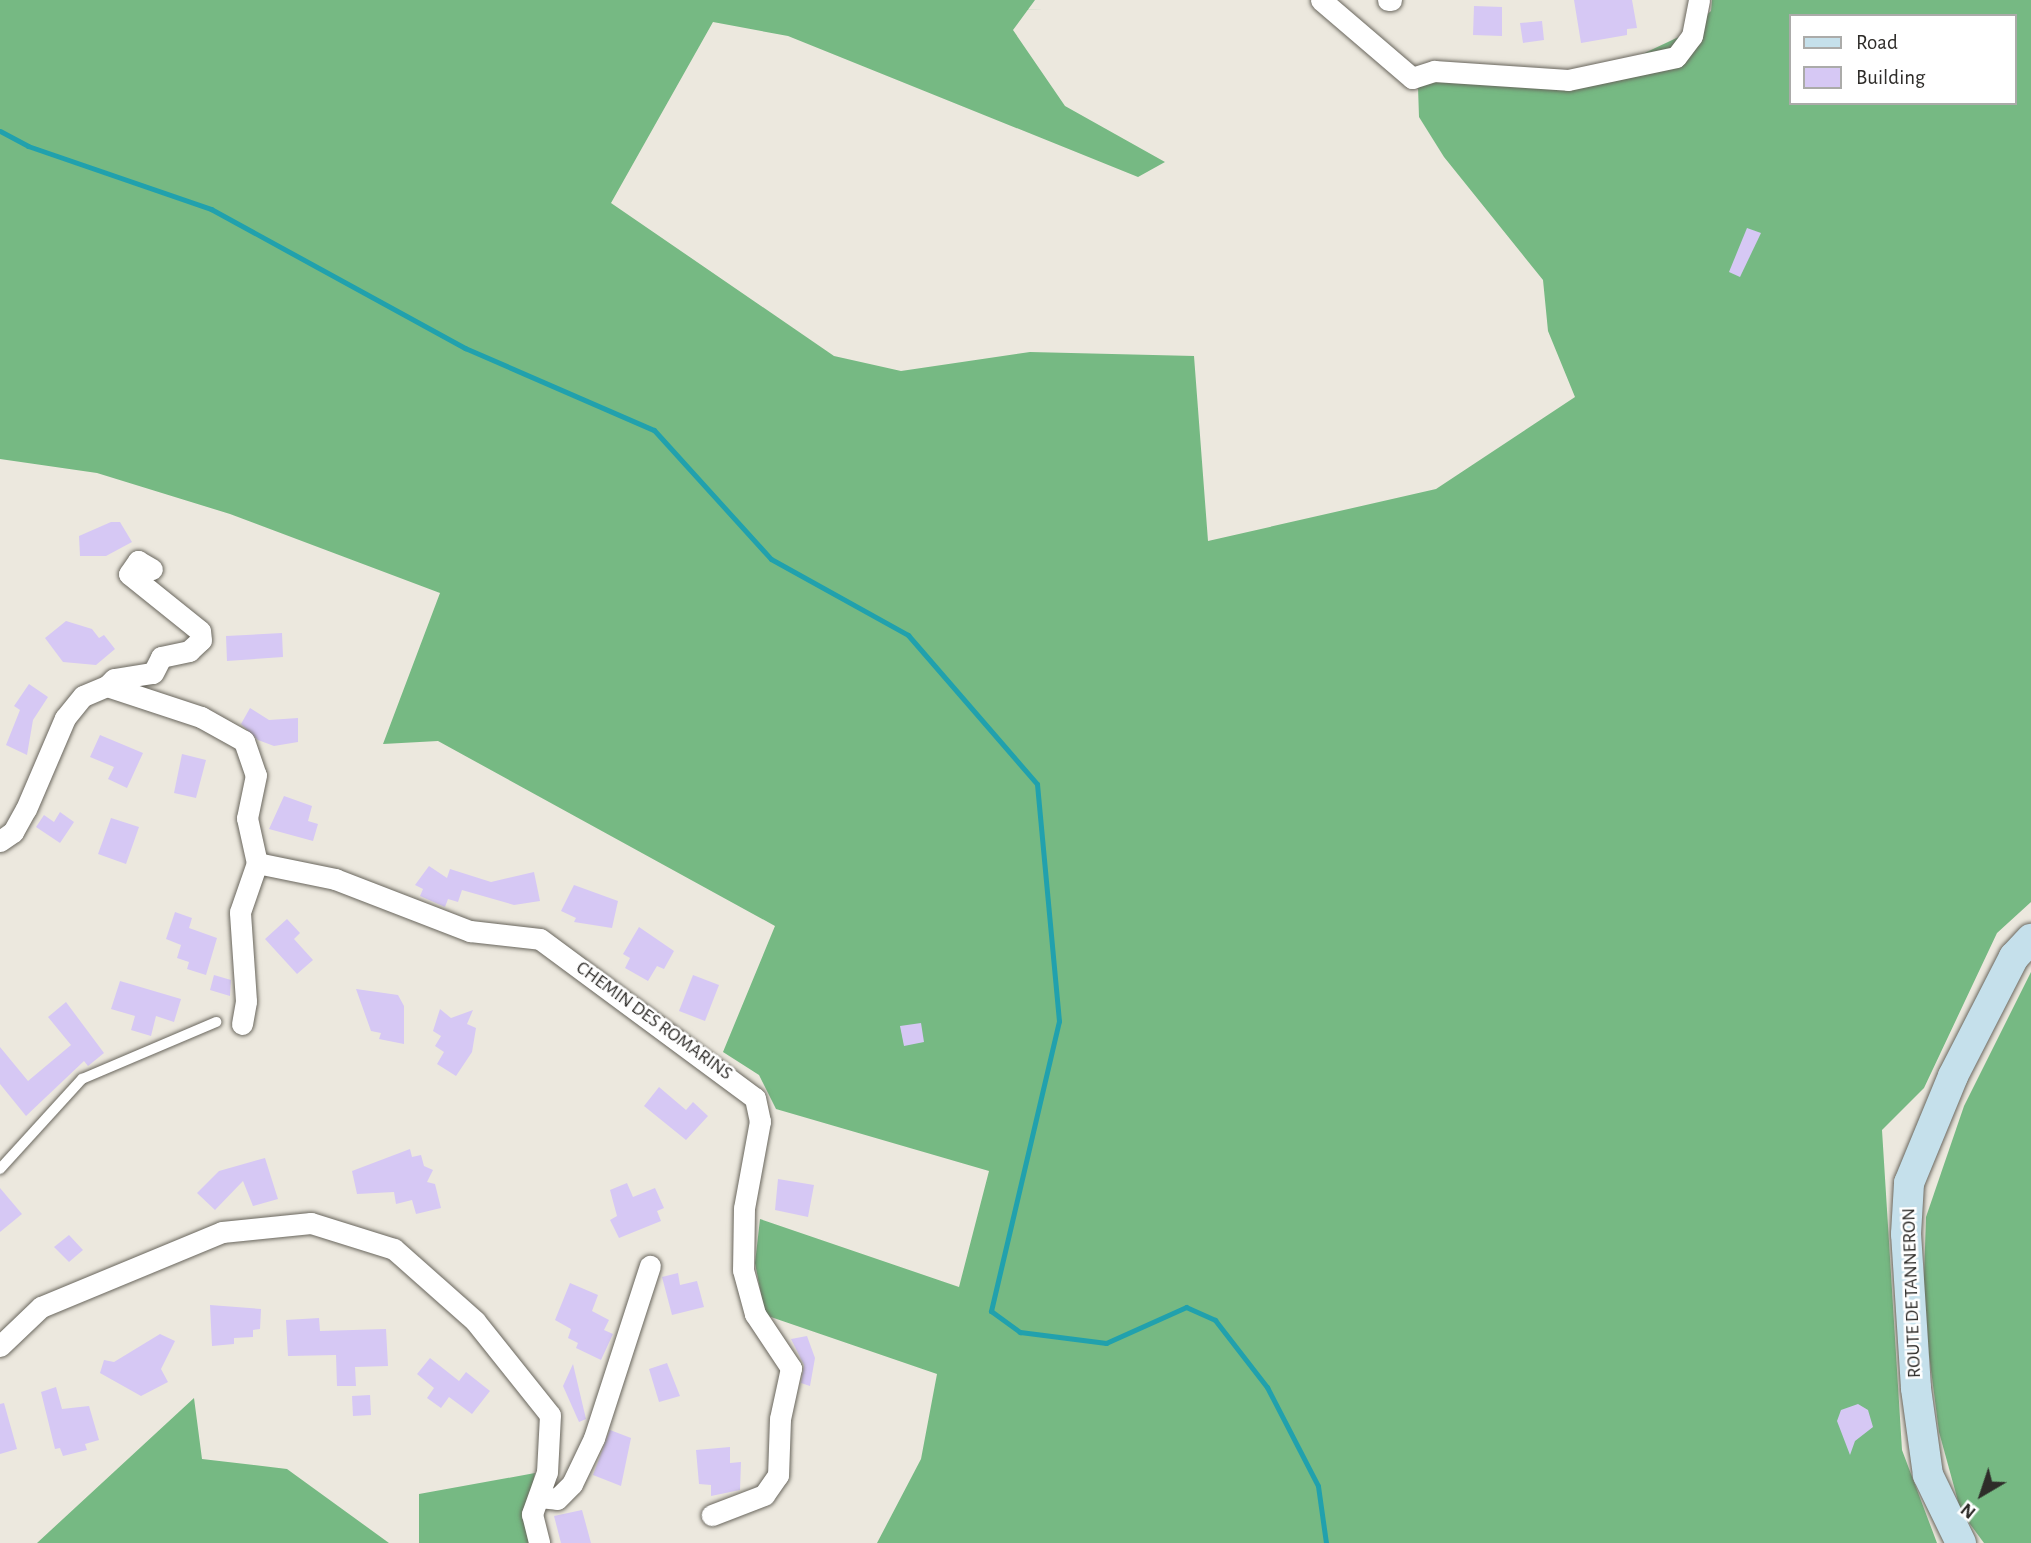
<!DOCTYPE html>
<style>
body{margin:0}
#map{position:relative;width:2031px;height:1543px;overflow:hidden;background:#ece8de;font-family:"Alegreya Sans",sans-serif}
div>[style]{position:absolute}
.forest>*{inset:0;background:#76b983}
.stream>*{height:5px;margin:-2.5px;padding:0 2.5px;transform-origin:2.5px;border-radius:2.5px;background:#21a1ad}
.building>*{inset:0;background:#d6c8f4}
.roads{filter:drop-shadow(0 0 2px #69665d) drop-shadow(0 0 2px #69665d)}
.lane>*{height:10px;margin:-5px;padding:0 5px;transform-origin:5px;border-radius:5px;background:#fff}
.street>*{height:21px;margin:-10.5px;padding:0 10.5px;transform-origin:10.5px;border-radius:10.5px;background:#fff}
.secondary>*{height:30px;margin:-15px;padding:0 15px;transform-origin:15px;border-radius:15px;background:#c5e0eb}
span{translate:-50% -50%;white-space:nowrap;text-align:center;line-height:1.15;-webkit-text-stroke:5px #fff;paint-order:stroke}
.street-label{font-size:19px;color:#2e2c29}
.legend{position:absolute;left:1789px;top:14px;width:228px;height:91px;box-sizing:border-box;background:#fff;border:2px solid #ababa9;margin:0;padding:9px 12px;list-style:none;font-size:21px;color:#2e2c29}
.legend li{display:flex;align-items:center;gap:14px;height:35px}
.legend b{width:35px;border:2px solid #ababa9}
.north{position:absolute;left:1947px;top:1459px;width:70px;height:70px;-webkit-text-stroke:5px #fff;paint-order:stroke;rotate:219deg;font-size:19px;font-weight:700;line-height:28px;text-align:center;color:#2e2c29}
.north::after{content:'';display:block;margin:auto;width:24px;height:32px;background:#2e2c29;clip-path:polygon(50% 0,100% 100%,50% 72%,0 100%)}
</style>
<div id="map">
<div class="forest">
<i style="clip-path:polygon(evenodd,0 0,1035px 0,1013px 30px,1065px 106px,1165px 162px,1138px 177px,788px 36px,713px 22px,611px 203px,834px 356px,901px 371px,1030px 352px,1194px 356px,1208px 541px,1436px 489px,1575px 397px,1548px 331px,1543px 280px,1444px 157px,1419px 117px,1418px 87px,1442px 76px,1565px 71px,1634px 58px,1685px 34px,1711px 11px,1712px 0,2031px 0,2031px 902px,1997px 933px,1924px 1088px,1882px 1130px,1902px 1450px,1937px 1543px,877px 1543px,921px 1459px,937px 1374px,765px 1315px,755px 1263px,760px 1219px,959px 1287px,989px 1171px,776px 1109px,759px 1075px,723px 1052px,775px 926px,438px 741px,383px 744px,440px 593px,230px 514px,97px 473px,0 459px,0 0,1791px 16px,2015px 16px,2015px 103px,1791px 103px,1791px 16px)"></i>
<i style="clip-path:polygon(2031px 972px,2031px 1543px,1984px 1543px,1961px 1512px,1939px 1432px,1923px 1308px,1926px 1217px,1964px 1106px)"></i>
<i style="clip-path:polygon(194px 1398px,202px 1459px,287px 1469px,389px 1543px,37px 1543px)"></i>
<i style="clip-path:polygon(535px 1473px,527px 1512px,535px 1543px,419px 1543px,419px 1494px)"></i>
</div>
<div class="stream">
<i style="left:0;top:131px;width:32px;rotate:28deg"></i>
<i style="left:28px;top:146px;width:194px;rotate:19deg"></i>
<i style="left:211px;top:209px;width:290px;rotate:28.7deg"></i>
<i style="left:465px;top:348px;width:206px;rotate:23.5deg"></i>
<i style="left:654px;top:430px;width:174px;rotate:47.8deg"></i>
<i style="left:771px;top:559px;width:157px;rotate:29deg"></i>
<i style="left:908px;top:635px;width:197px;rotate:49.1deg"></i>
<i style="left:1037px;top:784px;width:238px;rotate:84.7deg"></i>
<i style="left:1059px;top:1021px;width:298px;rotate:103.2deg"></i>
<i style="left:991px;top:1311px;width:36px;rotate:36deg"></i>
<i style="left:1020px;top:1332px;width:87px;rotate:7.3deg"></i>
<i style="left:1106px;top:1343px;width:88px;rotate:-24.2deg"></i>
<i style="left:1186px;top:1307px;width:32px;rotate:24deg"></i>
<i style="left:1215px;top:1320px;width:85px;rotate:52.2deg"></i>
<i style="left:1267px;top:1387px;width:111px;rotate:62.7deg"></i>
<i style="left:1318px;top:1486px;width:58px;rotate:82deg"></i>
</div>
<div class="building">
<i style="clip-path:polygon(1574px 0,1632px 0,1637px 28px,1627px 29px,1627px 35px,1581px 43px)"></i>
<i style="clip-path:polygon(1474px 6px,1502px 7px,1502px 36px,1473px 35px)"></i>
<i style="clip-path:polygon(1542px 21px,1544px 40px,1523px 43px,1520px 23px)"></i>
<i style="clip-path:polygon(1747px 228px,1761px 233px,1740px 277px,1729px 272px)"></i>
<i style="clip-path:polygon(111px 522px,120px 522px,132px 542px,106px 556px,80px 556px,79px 536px)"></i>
<i style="clip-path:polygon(66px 621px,92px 629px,99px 638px,104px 635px,115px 649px,96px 665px,63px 662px,45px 638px)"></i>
<i style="clip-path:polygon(282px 633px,283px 657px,227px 661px,226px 636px)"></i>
<i style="clip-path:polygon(29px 684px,48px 697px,33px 720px,27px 755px,6px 745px,20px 710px,14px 706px)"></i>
<i style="clip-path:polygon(250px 708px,269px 720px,298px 718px,298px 742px,274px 746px,258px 740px,241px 724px)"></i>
<i style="clip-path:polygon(100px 735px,143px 753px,127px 788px,108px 779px,114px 767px,90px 757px)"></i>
<i style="clip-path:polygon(182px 754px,206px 760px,196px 798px,174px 793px)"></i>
<i style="clip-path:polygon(284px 796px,312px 806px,308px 821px,318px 824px,313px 841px,269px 829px)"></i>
<i style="clip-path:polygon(60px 812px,74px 822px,60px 843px,36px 827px,44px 815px,54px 822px)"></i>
<i style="clip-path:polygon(111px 818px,139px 827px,126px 864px,98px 854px)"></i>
<i style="clip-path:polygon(429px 866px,447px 878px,450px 869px,491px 882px,534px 872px,540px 901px,514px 905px,462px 890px,458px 902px,448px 899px,445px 907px,420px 896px,423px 889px,415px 885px)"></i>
<i style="clip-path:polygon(574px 885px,618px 901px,612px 928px,574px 922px,576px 918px,561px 911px)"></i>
<i style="clip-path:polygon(175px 912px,192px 918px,189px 928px,217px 938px,206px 975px,187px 969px,189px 962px,177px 958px,181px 945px,166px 939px)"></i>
<i style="clip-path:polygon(287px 919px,300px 933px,294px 939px,313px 960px,297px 974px,265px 939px)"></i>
<i style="clip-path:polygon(639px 927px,674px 951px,664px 969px,657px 966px,648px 981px,625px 968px,630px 958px,623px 954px)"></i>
<i style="clip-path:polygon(214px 975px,231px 980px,230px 996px,210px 990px)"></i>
<i style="clip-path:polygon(693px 975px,719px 985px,705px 1021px,679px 1011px)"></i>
<i style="clip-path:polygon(120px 981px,181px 999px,174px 1022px,156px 1016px,151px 1036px,131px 1030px,135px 1016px,111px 1009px)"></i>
<i style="clip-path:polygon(356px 989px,398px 995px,404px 1006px,404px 1044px,379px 1039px,381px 1033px,371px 1031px)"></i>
<i style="clip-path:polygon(66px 1002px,104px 1053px,88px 1066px,84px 1061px,26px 1116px,0 1084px,0 1047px,28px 1081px,71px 1045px,48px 1017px)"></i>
<i style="clip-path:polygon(440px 1009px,451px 1018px,473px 1010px,467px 1024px,476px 1028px,472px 1052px,456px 1076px,437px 1064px,444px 1052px,435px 1046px,441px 1036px,433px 1031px)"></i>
<i style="clip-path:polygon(921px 1023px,924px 1042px,904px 1046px,900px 1026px)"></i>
<i style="clip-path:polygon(659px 1087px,686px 1110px,693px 1102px,708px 1116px,686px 1140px,644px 1106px)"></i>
<i style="clip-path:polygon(410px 1149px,412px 1157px,421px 1155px,424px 1166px,433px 1170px,427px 1182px,435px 1184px,441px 1208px,416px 1214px,412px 1200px,396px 1204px,394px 1192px,357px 1194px,352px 1171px)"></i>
<i style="clip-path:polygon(265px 1158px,278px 1199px,253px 1206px,243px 1181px,215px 1210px,197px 1193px,219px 1171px)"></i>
<i style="clip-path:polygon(778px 1179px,814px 1185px,808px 1217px,775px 1210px)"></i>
<i style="clip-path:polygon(627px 1183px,633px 1197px,655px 1188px,664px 1208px,657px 1211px,661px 1221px,619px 1238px,610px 1220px,617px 1216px,610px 1190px)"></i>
<i style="clip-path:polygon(0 1188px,22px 1214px,0 1232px)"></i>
<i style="clip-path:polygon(69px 1235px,83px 1250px,69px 1262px,54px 1247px)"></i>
<i style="clip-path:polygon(678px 1273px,680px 1285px,697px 1281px,704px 1307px,672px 1315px,662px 1277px)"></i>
<i style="clip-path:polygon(570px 1283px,598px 1295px,592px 1311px,609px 1320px,604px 1330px,613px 1334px,601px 1360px,576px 1348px,578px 1343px,568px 1338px,571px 1329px,555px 1320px)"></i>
<i style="clip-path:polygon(210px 1305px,261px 1309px,260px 1329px,253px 1330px,253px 1337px,234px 1338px,234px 1344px,212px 1346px)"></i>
<i style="clip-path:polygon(319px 1318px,320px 1331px,386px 1329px,388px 1366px,355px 1367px,356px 1386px,337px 1386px,336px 1355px,288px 1356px,286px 1320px)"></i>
<i style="clip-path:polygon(160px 1334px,175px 1341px,161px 1369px,168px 1382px,141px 1396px,100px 1373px,104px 1360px,114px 1362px)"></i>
<i style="clip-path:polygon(807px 1336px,815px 1358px,810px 1386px,801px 1383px,804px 1365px,791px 1339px)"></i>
<i style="clip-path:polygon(430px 1358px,459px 1381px,466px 1372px,490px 1391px,472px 1414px,449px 1397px,441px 1408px,427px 1398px,434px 1388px,417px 1374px)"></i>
<i style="clip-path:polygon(667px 1363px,680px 1396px,659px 1402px,649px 1369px)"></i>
<i style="clip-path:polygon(573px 1364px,586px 1419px,579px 1422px,563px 1386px)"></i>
<i style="clip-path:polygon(56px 1387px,62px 1409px,89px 1406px,99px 1440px,85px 1444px,87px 1450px,63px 1456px,60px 1448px,55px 1449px,41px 1392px)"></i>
<i style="clip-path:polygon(370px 1395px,371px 1415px,353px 1416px,352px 1396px)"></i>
<i style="clip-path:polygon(4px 1403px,17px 1449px,0 1454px,0 1404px)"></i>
<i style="clip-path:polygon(1858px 1404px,1868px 1410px,1873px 1427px,1855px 1441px,1850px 1455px,1837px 1421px,1841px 1410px)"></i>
<i style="clip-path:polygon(610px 1430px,631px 1438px,621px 1486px,593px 1475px)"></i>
<i style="clip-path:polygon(730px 1447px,730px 1463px,741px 1462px,740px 1490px,711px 1496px,711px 1485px,699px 1484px,696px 1450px)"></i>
<i style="clip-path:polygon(582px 1510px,591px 1543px,561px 1543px,554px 1516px)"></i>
</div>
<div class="roads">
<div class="lane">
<i style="left:0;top:1169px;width:122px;rotate:-47.7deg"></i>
<i style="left:82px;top:1079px;width:146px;rotate:-23deg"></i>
</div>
<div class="street">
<i style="left:1321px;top:0;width:120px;rotate:40.6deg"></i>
<i style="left:1412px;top:78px;width:23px;rotate:-18deg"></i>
<i style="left:1434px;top:71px;width:134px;rotate:3.8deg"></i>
<i style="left:1568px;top:80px;width:110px;rotate:-12deg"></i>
<i style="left:1676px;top:57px;width:26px;rotate:-53deg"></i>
<i style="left:1692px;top:36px;width:37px;rotate:-79deg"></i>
<i style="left:1388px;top:0;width:3px"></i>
<i style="left:107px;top:686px;width:10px;rotate:-45deg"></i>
<i style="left:114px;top:679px;width:39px;rotate:-9deg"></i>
<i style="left:153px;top:673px;width:18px;rotate:-63deg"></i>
<i style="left:161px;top:657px;width:29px;rotate:-12deg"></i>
<i style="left:189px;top:651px;width:16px;rotate:-43deg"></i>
<i style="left:201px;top:640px;width:9px;rotate:-96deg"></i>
<i style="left:200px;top:631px;width:91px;rotate:-141.2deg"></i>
<i style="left:129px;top:574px;width:16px;rotate:-55deg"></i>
<i style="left:138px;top:561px;width:16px;rotate:30deg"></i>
<i style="left:0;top:841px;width:16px;rotate:-35deg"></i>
<i style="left:13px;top:832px;width:26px;rotate:-61deg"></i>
<i style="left:26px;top:809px;width:99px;rotate:-66.8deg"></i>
<i style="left:65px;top:718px;width:28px;rotate:-51deg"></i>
<i style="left:83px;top:696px;width:26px;rotate:-23deg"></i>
<i style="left:107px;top:686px;width:99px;rotate:18.3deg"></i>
<i style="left:201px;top:717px;width:49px;rotate:29.2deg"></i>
<i style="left:244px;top:741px;width:36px;rotate:71deg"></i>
<i style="left:256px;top:775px;width:44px;rotate:101.8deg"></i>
<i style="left:247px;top:818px;width:46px;rotate:77.5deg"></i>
<i style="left:257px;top:863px;width:80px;rotate:11.6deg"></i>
<i style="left:335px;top:879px;width:145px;rotate:21.1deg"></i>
<i style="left:470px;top:931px;width:70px;rotate:6.5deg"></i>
<i style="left:540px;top:939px;width:267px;rotate:36.5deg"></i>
<i style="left:755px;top:1098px;width:24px;rotate:78deg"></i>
<i style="left:760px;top:1121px;width:88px;rotate:100.4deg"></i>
<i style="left:744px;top:1208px;width:62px;rotate:90.9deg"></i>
<i style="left:743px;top:1270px;width:46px;rotate:74.7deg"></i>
<i style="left:755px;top:1314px;width:65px;rotate:56.3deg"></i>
<i style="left:791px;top:1368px;width:52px;rotate:102.2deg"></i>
<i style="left:780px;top:1419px;width:56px;rotate:92deg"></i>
<i style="left:778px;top:1475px;width:24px;rotate:125deg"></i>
<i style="left:764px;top:1495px;width:56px;rotate:159deg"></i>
<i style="left:242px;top:1024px;width:23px;rotate:-80deg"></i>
<i style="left:246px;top:1001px;width:89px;rotate:-93.9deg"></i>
<i style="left:240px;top:912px;width:52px;rotate:-70.9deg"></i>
<i style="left:0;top:1346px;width:57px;rotate:-43.6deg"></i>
<i style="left:41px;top:1307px;width:196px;rotate:-22.5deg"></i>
<i style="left:222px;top:1232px;width:89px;rotate:-5.8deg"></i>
<i style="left:311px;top:1223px;width:87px;rotate:17.4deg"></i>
<i style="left:394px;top:1249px;width:108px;rotate:41.6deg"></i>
<i style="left:475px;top:1321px;width:120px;rotate:51.4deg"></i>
<i style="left:550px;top:1415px;width:57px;rotate:93deg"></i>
<i style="left:547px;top:1472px;width:45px;rotate:109.7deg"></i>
<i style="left:532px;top:1514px;width:30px;rotate:76deg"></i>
<i style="left:539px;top:1497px;width:18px;rotate:6deg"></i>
<i style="left:557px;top:1499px;width:21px;rotate:-45deg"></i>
<i style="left:572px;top:1484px;width:51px;rotate:-64.4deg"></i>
<i style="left:594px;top:1438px;width:181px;rotate:-72deg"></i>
</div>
<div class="secondary">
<i style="left:1961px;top:1543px;width:76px;rotate:-115.9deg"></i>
<i style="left:1928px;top:1475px;width:88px;rotate:-97.9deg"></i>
<i style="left:1916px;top:1388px;width:154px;rotate:-93.7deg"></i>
<i style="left:1906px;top:1234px;width:51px;rotate:-86.6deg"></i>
<i style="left:1909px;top:1183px;width:116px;rotate:-67.6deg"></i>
<i style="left:1953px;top:1076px;width:134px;rotate:-62.9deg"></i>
<i style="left:2014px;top:957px;width:25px;rotate:-47deg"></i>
</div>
</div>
<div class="street-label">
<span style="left:654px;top:1021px;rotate:36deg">CHEMIN DES ROMARINS</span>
<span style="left:1912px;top:1293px;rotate:-92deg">ROUTE DE TANNERON</span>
</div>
<ul class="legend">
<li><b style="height:9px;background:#c5e0eb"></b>Road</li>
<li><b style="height:19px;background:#d6c8f4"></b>Building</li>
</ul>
<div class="north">N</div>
</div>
